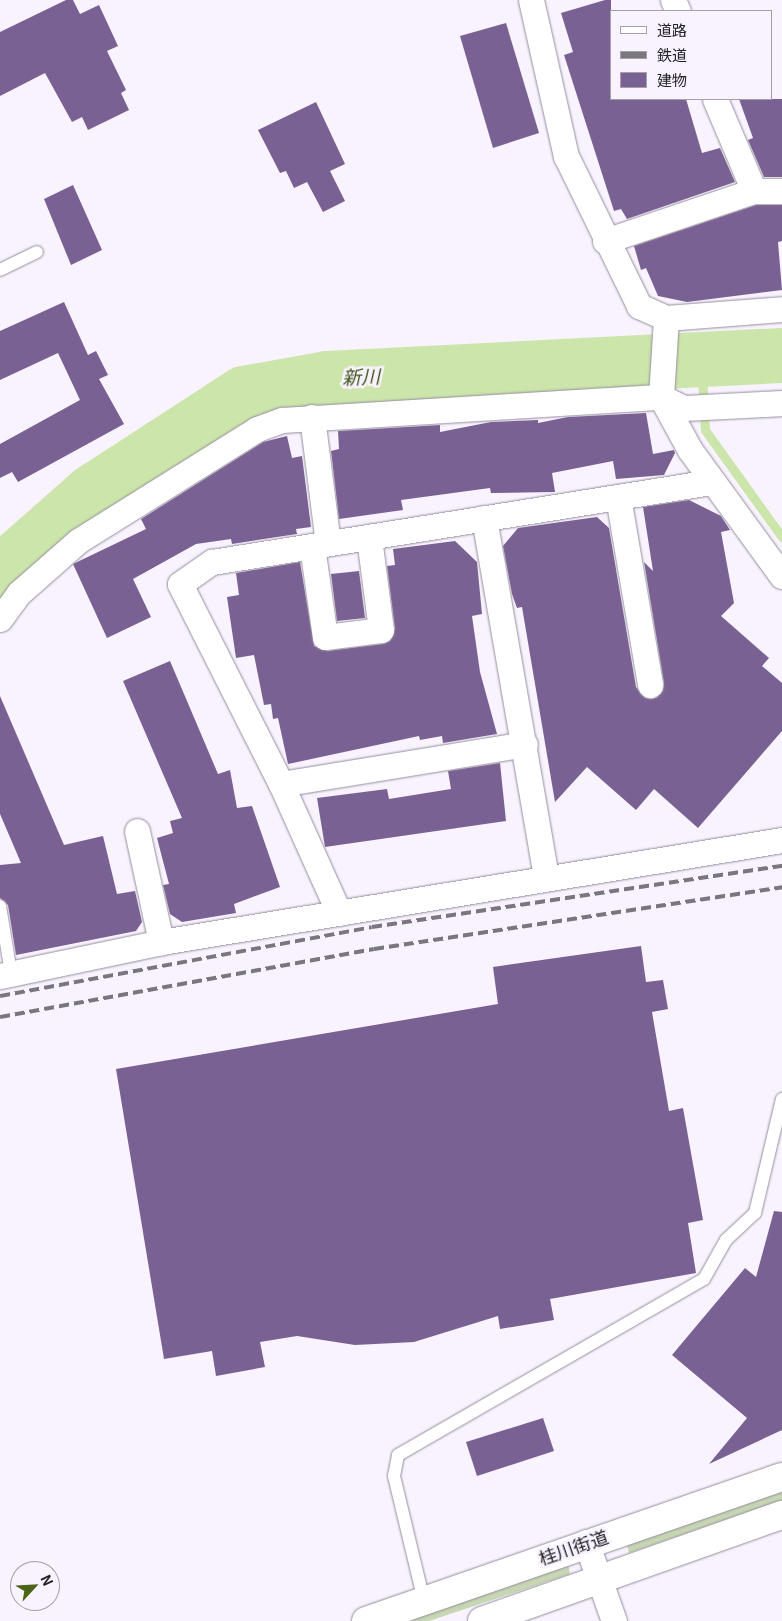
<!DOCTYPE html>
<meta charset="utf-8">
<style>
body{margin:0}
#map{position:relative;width:782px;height:1621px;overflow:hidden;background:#f8f3fe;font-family:Georgia,"Noto Sans JP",serif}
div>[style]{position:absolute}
.green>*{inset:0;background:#c7d6b3}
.stream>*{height:9px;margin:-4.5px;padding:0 4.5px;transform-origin:4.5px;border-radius:4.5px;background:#cce5aa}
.river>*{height:55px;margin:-27.5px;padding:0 27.5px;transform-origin:27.5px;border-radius:27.5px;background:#cce5aa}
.building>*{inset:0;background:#7a6193}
.roads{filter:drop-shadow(0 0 1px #948d9d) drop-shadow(0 0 1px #948d9d)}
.service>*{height:12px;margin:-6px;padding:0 6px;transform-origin:6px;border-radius:6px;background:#fff}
.minor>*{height:25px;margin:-12.5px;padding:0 12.5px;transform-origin:12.5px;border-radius:12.5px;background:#fff}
.tertiary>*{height:28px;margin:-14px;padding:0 14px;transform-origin:14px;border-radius:14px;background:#fff}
.rail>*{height:4px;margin-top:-2px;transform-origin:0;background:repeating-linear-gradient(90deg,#7a767e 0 10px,transparent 0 15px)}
span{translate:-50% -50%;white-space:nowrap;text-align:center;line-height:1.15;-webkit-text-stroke:5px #f8f3fe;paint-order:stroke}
.street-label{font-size:18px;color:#252228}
.water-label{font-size:19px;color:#3e5316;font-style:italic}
.legend{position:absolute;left:610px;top:10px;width:162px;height:90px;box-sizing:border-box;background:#f8f3fe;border:1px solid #a49fa8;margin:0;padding:6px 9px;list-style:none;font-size:15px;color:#252228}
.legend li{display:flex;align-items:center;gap:10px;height:25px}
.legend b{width:25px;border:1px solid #a49fa8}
.north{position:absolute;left:10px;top:1561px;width:50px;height:50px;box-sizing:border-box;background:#f8f3fe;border:1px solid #a49fa8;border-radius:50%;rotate:65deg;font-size:14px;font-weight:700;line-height:20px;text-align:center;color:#252228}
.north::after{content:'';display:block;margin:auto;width:18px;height:22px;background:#4b6517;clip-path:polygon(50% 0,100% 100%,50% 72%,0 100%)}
</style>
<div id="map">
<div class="green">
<i style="clip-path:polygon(782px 1491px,782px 1500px,629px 1553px,627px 1545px)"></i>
<i style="clip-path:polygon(568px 1563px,570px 1574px,429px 1621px,400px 1621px)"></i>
</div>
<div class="stream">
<i style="left:701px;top:358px;width:72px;rotate:86.8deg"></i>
<i style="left:705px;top:430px;width:132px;rotate:54.3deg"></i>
</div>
<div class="river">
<i style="left:0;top:572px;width:123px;rotate:-41.4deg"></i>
<i style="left:92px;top:491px;width:180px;rotate:-33deg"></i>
<i style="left:243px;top:393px;width:85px;rotate:-10.1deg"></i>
<i style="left:327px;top:378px;width:456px;rotate:-2.9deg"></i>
</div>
<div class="building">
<i style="clip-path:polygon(66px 0,73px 0,80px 14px,99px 5px,118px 46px,107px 51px,126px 90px,121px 93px,129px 110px,88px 130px,82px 117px,72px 122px,45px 73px,0 96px,0 32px)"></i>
<i style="clip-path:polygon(605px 0,611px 0,611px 99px,686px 99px,702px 153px,720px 148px,735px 182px,627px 219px,621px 209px,614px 211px,564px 55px,573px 52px,561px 13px)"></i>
<i style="clip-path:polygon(506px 23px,539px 133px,493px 148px,460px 36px)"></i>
<i style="clip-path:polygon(739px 99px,782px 99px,782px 177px,764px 177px,748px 140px,753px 138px)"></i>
<i style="clip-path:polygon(316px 102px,345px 164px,330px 171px,345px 201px,323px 212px,307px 182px,294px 188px,286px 171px,280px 173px,258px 130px)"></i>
<i style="clip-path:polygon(73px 185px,102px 250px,71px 265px,44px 199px)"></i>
<i style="clip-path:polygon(756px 205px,782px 205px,782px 241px,778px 242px,782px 290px,687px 302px,658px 296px,646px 268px,641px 270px,634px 246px)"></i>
<i style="clip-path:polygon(64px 302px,88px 355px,96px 351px,108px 375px,99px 379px,124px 424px,18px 482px,12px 472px,0 478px,0 444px,80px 400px,58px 353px,0 380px,0 331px)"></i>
<i style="clip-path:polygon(646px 413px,653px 454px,674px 450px,675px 453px,664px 475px,616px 479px,613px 461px,552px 473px,555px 492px,491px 493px,490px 488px,401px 500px,403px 510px,339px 519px,331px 451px,339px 449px,338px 431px,440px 425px,440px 432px,491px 422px,538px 420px,538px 423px,568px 417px)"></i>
<i style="clip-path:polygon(287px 436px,292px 458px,302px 456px,311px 527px,296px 529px,297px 534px,232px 544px,231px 539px,196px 544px,133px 579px,151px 617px,107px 638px,73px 564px,146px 529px,141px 519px,263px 442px)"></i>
<i style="clip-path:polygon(689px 500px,721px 516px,730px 530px,721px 532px,734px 603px,721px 616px,769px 658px,762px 666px,782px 683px,782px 731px,698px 828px,654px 789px,636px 810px,587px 767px,555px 802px,522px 607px,517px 608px,512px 594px,503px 546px,518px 528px,597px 517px,609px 528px,636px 687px,645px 698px,653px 699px,663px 690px,664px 683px,644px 562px,653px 571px,643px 507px)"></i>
<i style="clip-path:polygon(455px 541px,477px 562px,482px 614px,472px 616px,480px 672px,497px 734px,443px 743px,442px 736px,420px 740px,419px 736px,288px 764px,278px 718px,273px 719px,271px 704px,264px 705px,254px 655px,236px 658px,227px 597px,239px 595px,236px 573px,300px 562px,314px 646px,327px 651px,383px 644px,390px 641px,395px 629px,387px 566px,395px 565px,393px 549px)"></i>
<i style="clip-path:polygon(359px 571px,365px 618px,337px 621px,331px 574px)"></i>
<i style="clip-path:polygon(170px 661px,218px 774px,230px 770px,237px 808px,252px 806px,280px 887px,234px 904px,236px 913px,182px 922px,170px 914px,163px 885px,169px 884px,157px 838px,173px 833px,170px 821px,182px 818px,123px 681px)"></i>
<i style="clip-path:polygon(0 696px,64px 845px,103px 836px,117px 894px,135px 891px,142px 922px,136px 931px,16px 955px,8px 905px,0 898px,0 865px,21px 863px,0 814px)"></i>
<i style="clip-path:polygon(500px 763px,506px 821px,325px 847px,317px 798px,387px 789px,389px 799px,451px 789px,448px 771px)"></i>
<i style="clip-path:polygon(641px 946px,646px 982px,663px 980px,668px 1009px,652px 1012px,669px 1111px,683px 1108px,703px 1220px,688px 1223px,696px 1273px,550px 1299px,554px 1320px,500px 1329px,498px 1316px,414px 1342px,355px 1345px,297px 1336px,260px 1342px,265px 1367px,216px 1376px,212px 1351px,164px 1359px,116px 1069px,498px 1004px,493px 967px)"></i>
<i style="clip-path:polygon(774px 1211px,782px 1212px,782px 1430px,709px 1464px,747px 1418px,672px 1355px,745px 1268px,756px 1277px)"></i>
<i style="clip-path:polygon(543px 1418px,554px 1451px,477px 1476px,466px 1442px)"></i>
</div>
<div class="roads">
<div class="service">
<i style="left:0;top:270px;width:41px;rotate:-25.9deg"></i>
<i style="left:0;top:906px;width:68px;rotate:80.7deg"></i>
<i style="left:424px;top:1601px;width:129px;rotate:-103.5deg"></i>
<i style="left:394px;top:1476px;width:21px;rotate:-79deg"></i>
<i style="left:398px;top:1455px;width:353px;rotate:-29.9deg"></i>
<i style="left:704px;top:1279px;width:45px;rotate:-60.6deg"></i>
<i style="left:726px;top:1240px;width:40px;rotate:-43deg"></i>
<i style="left:755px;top:1213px;width:117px;rotate:-76.7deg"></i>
</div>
<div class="minor">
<i style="left:531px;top:0;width:160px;rotate:77.4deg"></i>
<i style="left:566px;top:156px;width:167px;rotate:64deg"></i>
<i style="left:639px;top:306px;width:30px;rotate:24deg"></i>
<i style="left:666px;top:318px;width:116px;rotate:-4.4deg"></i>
<i style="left:673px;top:0;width:12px;rotate:66deg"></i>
<i style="left:754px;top:191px;width:28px"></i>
<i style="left:605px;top:241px;width:157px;rotate:-18.6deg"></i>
<i style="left:754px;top:191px;width:100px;rotate:-113deg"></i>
<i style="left:666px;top:318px;width:79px;rotate:93.6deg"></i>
<i style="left:661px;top:397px;width:60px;rotate:61.3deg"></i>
<i style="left:690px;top:450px;width:156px;rotate:53.9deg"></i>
<i style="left:312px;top:417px;width:127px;rotate:82.8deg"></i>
<i style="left:618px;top:497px;width:191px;rotate:80.3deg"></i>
<i style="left:484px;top:518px;width:365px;rotate:80.2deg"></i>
<i style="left:312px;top:546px;width:92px;rotate:81.9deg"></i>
<i style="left:325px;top:637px;width:56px;rotate:-7.1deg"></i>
<i style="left:381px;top:630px;width:94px;rotate:-97.4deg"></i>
<i style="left:0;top:619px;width:32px;rotate:-54deg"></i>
<i style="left:19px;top:593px;width:79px;rotate:-41.4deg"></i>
<i style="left:78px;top:541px;width:211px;rotate:-32deg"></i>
<i style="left:257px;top:429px;width:27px;rotate:-20deg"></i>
<i style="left:282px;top:420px;width:380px;rotate:-3.5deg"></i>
<i style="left:661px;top:397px;width:25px;rotate:26deg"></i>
<i style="left:684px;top:408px;width:98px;rotate:-2.9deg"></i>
<i style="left:281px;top:784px;width:247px;rotate:-9.3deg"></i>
<i style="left:137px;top:831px;width:114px;rotate:77.8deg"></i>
<i style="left:339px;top:913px;width:141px;rotate:-114.2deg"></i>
<i style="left:281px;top:784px;width:224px;rotate:-116.8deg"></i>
<i style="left:180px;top:584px;width:39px;rotate:-35deg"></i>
<i style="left:212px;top:562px;width:505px;rotate:-9.11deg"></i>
<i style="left:0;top:976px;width:165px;rotate:-11.9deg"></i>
<i style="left:161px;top:942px;width:629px;rotate:-9.33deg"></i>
<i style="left:586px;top:1542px;width:84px;rotate:70.5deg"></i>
</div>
<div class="tertiary">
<i style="left:366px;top:1621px;width:440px;rotate:-19.1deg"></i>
<i style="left:482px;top:1621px;width:318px;rotate:-19.5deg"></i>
</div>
</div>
<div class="rail">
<i style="left:0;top:996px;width:378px;rotate:-10.5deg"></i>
<i style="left:372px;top:927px;width:415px;rotate:-8.5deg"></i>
<i style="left:0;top:1017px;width:380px;rotate:-10.3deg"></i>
<i style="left:374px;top:949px;width:413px;rotate:-8.6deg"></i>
</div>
<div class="street-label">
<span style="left:573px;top:1547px;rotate:-19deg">桂川街道</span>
</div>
<div class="water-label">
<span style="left:361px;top:376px;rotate:-2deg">新川</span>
</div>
<ul class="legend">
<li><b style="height:6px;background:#fff"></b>道路</li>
<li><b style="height:6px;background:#7a767e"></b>鉄道</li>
<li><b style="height:14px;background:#7a6193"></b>建物</li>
</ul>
<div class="north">N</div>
</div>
